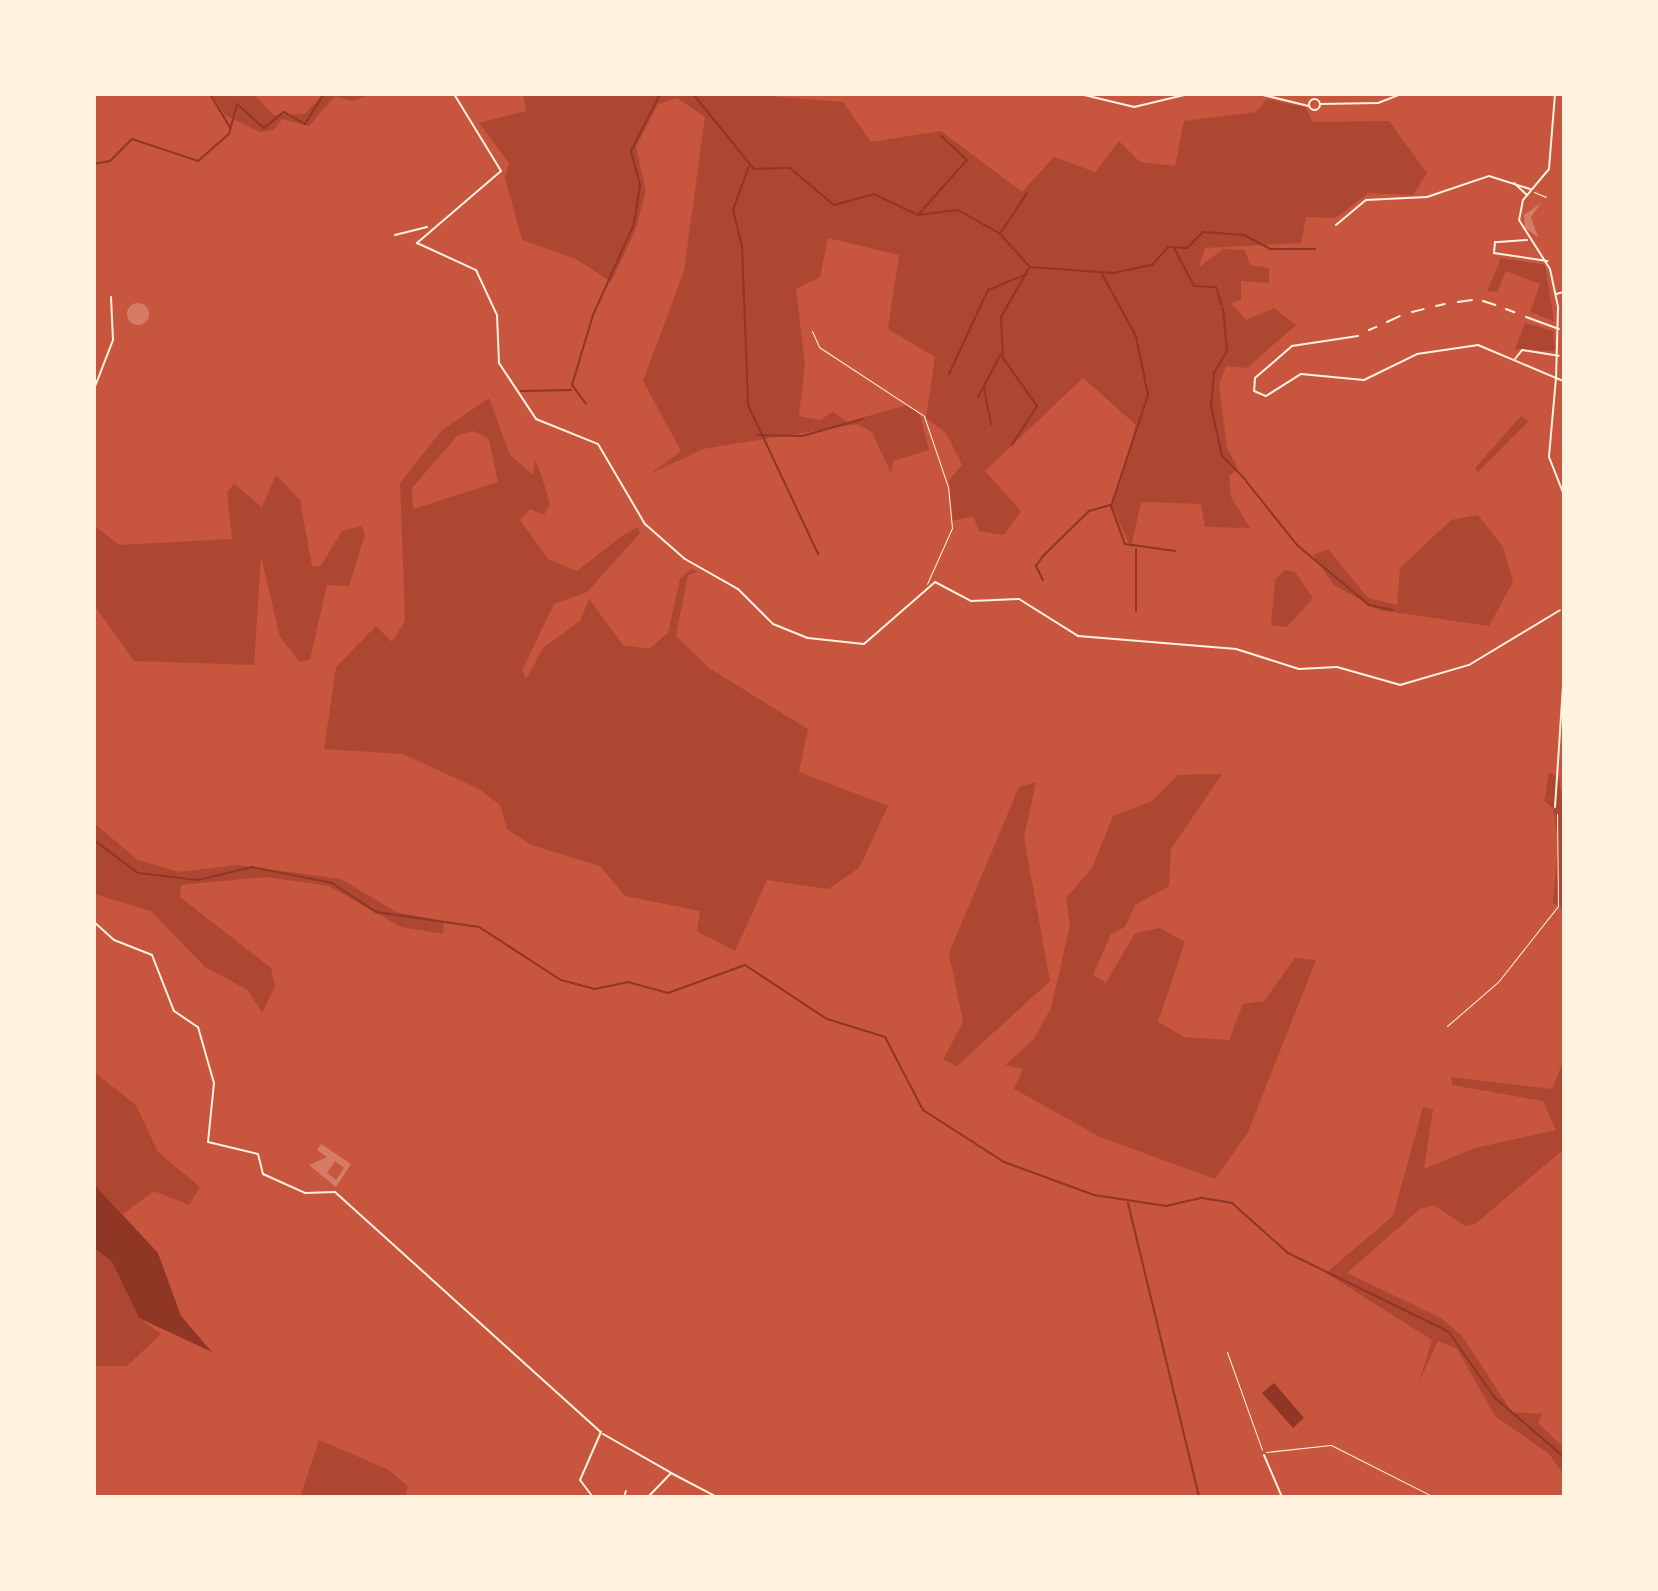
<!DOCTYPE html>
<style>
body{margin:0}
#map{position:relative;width:1658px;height:1591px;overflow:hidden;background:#c8553d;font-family:Lora,serif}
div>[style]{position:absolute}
.green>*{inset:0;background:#ae4732}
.water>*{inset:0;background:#8f3625}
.stream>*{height:2px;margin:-1px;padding:0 1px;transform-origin:1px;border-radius:1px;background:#8f3625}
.building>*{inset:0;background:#d67c66}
.round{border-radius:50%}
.path>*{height:1px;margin:-0.5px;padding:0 0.5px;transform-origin:0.5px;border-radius:0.5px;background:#fff3e0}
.service>*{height:1px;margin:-0.5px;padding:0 0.5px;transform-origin:0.5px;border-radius:0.5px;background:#fff3e0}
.minor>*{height:2px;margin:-1px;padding:0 1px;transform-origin:1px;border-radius:1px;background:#fff3e0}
.tertiary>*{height:2px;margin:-1px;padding:0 1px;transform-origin:1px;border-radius:1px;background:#fff3e0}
.tertiary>.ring{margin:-1px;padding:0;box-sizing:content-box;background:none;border:2px solid #fff3e0;border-radius:50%}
span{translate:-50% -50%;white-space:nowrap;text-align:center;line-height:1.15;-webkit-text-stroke:8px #fff3e0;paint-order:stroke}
.frame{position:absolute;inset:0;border:96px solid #fff3e0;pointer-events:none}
</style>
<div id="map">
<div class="green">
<i style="clip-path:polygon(211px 94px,254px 94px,273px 115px,305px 114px,323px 94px,372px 94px,352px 101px,335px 96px,309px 126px,282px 119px,274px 130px,260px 132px,225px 115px)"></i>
<i style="clip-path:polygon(523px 94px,745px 94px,843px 102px,871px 142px,941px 131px,1022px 192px,1054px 157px,1095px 172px,1119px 141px,1140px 162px,1175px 166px,1184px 121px,1256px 112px,1267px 99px,1305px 107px,1313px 122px,1389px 121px,1427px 173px,1413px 195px,1369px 193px,1335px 218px,1306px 217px,1301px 243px,1205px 248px,1199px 267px,1223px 249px,1245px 250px,1250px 265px,1269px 268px,1269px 283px,1241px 281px,1241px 300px,1231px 303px,1246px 320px,1274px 308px,1296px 325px,1247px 368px,1226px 366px,1219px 385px,1227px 448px,1238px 468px,1229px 476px,1231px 497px,1250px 528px,1205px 527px,1201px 504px,1141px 502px,1131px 548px,1112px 506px,1136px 425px,1083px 378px,985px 471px,1021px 511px,1004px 535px,979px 531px,973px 516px,953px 521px,949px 480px,962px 465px,946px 433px,926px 418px,935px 357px,888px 329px,899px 255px,828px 238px,820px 277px,796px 289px,805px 364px,799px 416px,820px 420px,833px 412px,847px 422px,907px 405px,920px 415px,929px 450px,893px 461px,891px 473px,872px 432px,857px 424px,703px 449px,650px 474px,681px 451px,643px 381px,684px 271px,705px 117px,677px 98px,658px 104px,636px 147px,646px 191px,635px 231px,611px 282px,576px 259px,522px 240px,505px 178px,509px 163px,479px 123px,526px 111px)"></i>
<i style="clip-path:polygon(1501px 258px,1545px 265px,1554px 321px,1530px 312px,1540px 284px,1506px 271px,1497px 292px,1487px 291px)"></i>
<i style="clip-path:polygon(1525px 323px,1553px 331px,1555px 351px,1515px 349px)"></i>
<i style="clip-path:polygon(evenodd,489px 398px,510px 455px,533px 475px,535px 460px,541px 474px,550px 504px,544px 515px,530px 509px,520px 520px,548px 559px,577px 571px,622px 536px,638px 527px,640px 533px,587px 592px,554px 604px,522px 670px,526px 679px,543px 648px,580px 621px,589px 599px,623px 645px,649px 649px,668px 633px,680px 579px,691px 569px,698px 572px,688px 575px,676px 636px,709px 668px,808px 729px,799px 772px,888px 806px,859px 868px,828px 889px,767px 880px,735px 951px,697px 931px,700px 911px,625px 896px,600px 866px,531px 845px,507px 829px,500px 805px,479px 789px,403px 754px,324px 749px,336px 667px,376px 626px,392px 642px,405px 621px,400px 483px,441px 431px,489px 398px,474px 431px,489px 439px,498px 482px,413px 509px,412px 488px,458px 435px,474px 431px)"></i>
<i style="clip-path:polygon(1521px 416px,1529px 421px,1478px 472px,1475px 468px)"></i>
<i style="clip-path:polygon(276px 475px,300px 500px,312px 566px,320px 567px,342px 531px,361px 526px,365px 534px,349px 586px,327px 585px,310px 659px,300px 662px,280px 637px,261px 556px,254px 665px,134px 661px,94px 605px,94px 525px,119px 545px,232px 539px,227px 492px,234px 484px,262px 507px)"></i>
<i style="clip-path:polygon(1478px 515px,1503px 547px,1513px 582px,1489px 626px,1379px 610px,1334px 585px,1313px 555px,1328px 549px,1368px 598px,1397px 605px,1400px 568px,1451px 520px)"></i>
<i style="clip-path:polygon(1285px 570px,1295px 572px,1313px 598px,1287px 627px,1271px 625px,1275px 580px)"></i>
<i style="clip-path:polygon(1549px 772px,1559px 778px,1564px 810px,1564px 909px,1553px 903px,1558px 842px,1553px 808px,1544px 801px)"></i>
<i style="clip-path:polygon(1222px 774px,1171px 849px,1169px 886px,1135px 905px,1125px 927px,1111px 934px,1093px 975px,1106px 983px,1135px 933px,1160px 928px,1185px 942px,1158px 1022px,1184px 1037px,1229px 1040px,1243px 1004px,1264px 1001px,1295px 958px,1316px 960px,1248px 1132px,1215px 1179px,1100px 1137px,1014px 1089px,1023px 1069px,1005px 1065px,1034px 1039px,1051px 1008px,1070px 925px,1066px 898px,1092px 868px,1113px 816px,1152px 801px,1178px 775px)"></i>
<i style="clip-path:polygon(1036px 782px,1024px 837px,1050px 981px,957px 1066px,943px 1060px,963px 1022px,949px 953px,1019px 787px)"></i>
<i style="clip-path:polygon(94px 823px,138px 860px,179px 872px,237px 865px,341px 879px,396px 912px,444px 921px,443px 934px,401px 927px,329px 886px,267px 877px,181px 885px,180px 897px,271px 968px,275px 986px,262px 1013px,248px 990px,205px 967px,151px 911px,94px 894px)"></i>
<i style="clip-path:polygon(1564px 1059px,1564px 1149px,1475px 1224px,1465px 1226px,1434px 1205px,1420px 1209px,1347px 1273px,1441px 1318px,1462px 1336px,1512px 1412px,1542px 1414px,1538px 1423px,1564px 1448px,1564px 1475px,1549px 1454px,1495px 1416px,1457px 1349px,1438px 1341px,1419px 1382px,1432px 1340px,1326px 1273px,1393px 1216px,1423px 1107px,1433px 1109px,1424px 1169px,1475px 1148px,1556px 1130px,1543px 1101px,1452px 1085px,1451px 1077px,1552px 1089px)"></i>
<i style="clip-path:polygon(94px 1072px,136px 1105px,158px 1152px,200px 1187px,189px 1205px,154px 1191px,123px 1214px,94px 1184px)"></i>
<i style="clip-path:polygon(94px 1248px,112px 1262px,139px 1318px,161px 1334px,127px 1366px,94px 1366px)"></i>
<i style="clip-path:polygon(319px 1440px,387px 1469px,408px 1486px,405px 1497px,300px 1497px)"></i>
</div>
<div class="water">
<i style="clip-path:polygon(94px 1184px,158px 1253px,181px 1316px,212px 1352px,139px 1318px,112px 1262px,94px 1248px)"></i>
<i style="clip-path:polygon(1274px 1383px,1304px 1418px,1293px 1428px,1262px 1393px)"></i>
</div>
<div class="stream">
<i style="left:210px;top:94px;width:39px;rotate:59deg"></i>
<i style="left:348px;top:94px;width:11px"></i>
<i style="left:693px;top:94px;width:97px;rotate:50.9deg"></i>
<i style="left:754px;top:169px;width:36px;rotate:-2deg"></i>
<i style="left:790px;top:168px;width:57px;rotate:40.1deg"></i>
<i style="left:834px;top:205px;width:41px;rotate:-15.4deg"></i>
<i style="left:874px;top:194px;width:49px;rotate:25.5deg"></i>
<i style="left:918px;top:215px;width:40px;rotate:-7.1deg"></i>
<i style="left:958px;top:210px;width:47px;rotate:29.3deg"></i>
<i style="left:999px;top:233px;width:46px;rotate:47.6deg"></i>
<i style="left:1030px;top:267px;width:83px;rotate:4.1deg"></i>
<i style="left:1113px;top:273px;width:40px;rotate:-12deg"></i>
<i style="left:1152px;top:265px;width:24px;rotate:-48deg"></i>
<i style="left:1168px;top:247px;width:19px;rotate:3deg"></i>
<i style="left:1187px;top:248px;width:23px;rotate:-45deg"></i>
<i style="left:1203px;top:232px;width:41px;rotate:4.2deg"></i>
<i style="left:1244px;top:235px;width:30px;rotate:28deg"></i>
<i style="left:1270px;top:249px;width:45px"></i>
<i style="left:94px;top:164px;width:16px;rotate:-11deg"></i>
<i style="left:110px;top:161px;width:31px;rotate:-45deg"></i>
<i style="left:132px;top:139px;width:70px;rotate:18.4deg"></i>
<i style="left:198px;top:161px;width:41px;rotate:-41.1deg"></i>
<i style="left:229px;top:134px;width:31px;rotate:-75deg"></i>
<i style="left:237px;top:104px;width:36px;rotate:42deg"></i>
<i style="left:264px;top:128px;width:26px;rotate:-39deg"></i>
<i style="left:284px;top:112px;width:24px;rotate:30deg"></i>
<i style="left:305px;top:124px;width:36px;rotate:-58deg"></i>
<i style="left:749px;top:166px;width:47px;rotate:110deg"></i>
<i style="left:733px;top:210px;width:38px;rotate:76deg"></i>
<i style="left:742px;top:247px;width:158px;rotate:87.8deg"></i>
<i style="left:748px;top:405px;width:165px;rotate:64.8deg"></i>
<i style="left:919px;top:214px;width:72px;rotate:-48.4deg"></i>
<i style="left:967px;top:160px;width:35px;rotate:-137deg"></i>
<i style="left:1001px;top:232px;width:47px;rotate:-56.3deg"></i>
<i style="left:1174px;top:248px;width:43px;rotate:62.2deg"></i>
<i style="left:1194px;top:286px;width:22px;rotate:3deg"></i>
<i style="left:1216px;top:287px;width:19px;rotate:72deg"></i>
<i style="left:1102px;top:274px;width:71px;rotate:61.3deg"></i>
<i style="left:1136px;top:336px;width:60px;rotate:78.5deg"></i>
<i style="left:1148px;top:395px;width:117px;rotate:108.4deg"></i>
<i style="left:1111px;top:506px;width:40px;rotate:69.8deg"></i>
<i style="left:1125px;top:544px;width:51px;rotate:7.8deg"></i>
<i style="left:1223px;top:308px;width:43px;rotate:84.7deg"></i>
<i style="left:1227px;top:351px;width:26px;rotate:121deg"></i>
<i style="left:1214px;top:373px;width:33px;rotate:95deg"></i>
<i style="left:1211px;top:406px;width:51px;rotate:77.6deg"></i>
<i style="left:1222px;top:456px;width:33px;rotate:45deg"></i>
<i style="left:949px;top:374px;width:93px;rotate:-65.1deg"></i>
<i style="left:988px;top:290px;width:42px;rotate:-22.3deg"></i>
<i style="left:984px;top:388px;width:37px;rotate:79deg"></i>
<i style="left:521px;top:391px;width:50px;rotate:-1.1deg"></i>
<i style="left:978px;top:397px;width:49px;rotate:-61.9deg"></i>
<i style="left:586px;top:404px;width:24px;rotate:-126deg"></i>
<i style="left:572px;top:385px;width:73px;rotate:-73.3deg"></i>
<i style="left:593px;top:315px;width:100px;rotate:-65.7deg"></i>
<i style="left:634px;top:224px;width:39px;rotate:-81deg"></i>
<i style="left:640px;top:185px;width:35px;rotate:-105deg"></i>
<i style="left:631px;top:151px;width:64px;rotate:-63deg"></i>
<i style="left:758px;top:435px;width:44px;rotate:1.3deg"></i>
<i style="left:802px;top:436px;width:63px;rotate:-15.6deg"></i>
<i style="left:1012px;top:445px;width:46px;rotate:-57.3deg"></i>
<i style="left:1037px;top:406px;width:59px;rotate:-125.3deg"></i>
<i style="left:1003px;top:358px;width:41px;rotate:-92.8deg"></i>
<i style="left:1001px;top:317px;width:56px;rotate:-60.3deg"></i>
<i style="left:1246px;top:481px;width:82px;rotate:51.4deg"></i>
<i style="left:1297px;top:545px;width:94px;rotate:39.8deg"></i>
<i style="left:1369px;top:605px;width:24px;rotate:12deg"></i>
<i style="left:1043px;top:580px;width:16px;rotate:-117deg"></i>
<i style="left:1036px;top:566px;width:12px;rotate:-55deg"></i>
<i style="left:1043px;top:556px;width:64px;rotate:-44.4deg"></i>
<i style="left:1089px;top:511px;width:22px;rotate:-16deg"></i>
<i style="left:1136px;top:611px;width:62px;rotate:-90deg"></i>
<i style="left:94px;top:840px;width:55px;rotate:36.9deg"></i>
<i style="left:138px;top:873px;width:60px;rotate:6.7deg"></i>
<i style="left:198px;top:880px;width:56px;rotate:-13.5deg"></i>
<i style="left:252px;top:867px;width:82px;rotate:11.3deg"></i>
<i style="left:332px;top:883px;width:53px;rotate:33.4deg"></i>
<i style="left:376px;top:912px;width:104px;rotate:8.3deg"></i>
<i style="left:479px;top:927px;width:98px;rotate:32.9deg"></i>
<i style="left:561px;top:980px;width:35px;rotate:15deg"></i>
<i style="left:595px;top:989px;width:34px;rotate:-12deg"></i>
<i style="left:628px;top:982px;width:41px;rotate:15.4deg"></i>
<i style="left:668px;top:993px;width:82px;rotate:-20deg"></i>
<i style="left:745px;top:965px;width:98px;rotate:33.4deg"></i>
<i style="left:827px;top:1019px;width:61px;rotate:17.2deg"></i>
<i style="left:885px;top:1037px;width:82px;rotate:62.5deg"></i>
<i style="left:923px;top:1110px;width:96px;rotate:32.7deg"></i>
<i style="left:1004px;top:1162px;width:96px;rotate:20.1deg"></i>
<i style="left:1094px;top:1195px;width:73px;rotate:8.7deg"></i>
<i style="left:1166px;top:1206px;width:37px;rotate:-13deg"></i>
<i style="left:1202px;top:1198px;width:30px;rotate:9deg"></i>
<i style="left:1232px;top:1203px;width:75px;rotate:41.8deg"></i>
<i style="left:1288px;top:1253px;width:179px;rotate:26.1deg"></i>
<i style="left:1449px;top:1332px;width:79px;rotate:55.3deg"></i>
<i style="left:1494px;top:1397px;width:92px;rotate:40.6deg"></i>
<i style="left:1128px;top:1203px;width:302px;rotate:76.4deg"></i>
</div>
<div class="building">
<i style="clip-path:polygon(1541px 203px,1531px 217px,1538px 237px,1525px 228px,1524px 215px)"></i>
<i class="round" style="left:127px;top:303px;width:22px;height:22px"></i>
<i style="clip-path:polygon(evenodd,321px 1144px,351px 1164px,336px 1187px,309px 1165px,327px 1157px,317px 1150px,321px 1144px,335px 1161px,344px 1168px,336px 1180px,327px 1173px,335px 1161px)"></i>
</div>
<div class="path">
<i style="left:1447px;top:1026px;width:67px;rotate:-40.8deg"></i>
<i style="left:1498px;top:982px;width:97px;rotate:-51.7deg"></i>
<i style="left:1558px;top:906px;width:92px;rotate:-90.6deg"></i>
<i style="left:1227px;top:1352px;width:104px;rotate:70.3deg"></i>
<i style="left:1266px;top:1452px;width:65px;rotate:-6.1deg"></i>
<i style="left:1331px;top:1445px;width:115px;rotate:26.8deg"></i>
</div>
<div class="service">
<i style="left:1534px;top:192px;width:13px;rotate:23deg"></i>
<i style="left:812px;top:331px;width:17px;rotate:66deg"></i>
<i style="left:819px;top:347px;width:126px;rotate:33.3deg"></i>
<i style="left:924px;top:416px;width:75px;rotate:71.3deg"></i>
<i style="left:948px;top:487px;width:41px;rotate:84.4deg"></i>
<i style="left:952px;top:528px;width:61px;rotate:114.1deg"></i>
</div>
<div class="minor">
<i style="left:454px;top:94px;width:90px;rotate:58.6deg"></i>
<i style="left:501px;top:171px;width:111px;rotate:139.4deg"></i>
<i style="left:417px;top:243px;width:65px;rotate:24.6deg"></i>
<i style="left:476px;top:270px;width:50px;rotate:65deg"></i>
<i style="left:497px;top:315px;width:48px;rotate:87.6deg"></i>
<i style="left:499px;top:363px;width:67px;rotate:56.5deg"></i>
<i style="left:536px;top:419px;width:67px;rotate:22deg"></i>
<i style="left:598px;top:444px;width:93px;rotate:59.6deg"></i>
<i style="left:645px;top:524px;width:53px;rotate:41.2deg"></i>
<i style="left:685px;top:559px;width:61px;rotate:29.5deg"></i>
<i style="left:738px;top:589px;width:49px;rotate:45deg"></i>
<i style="left:773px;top:624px;width:38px;rotate:22deg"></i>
<i style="left:808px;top:638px;width:56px;rotate:6.1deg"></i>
<i style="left:864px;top:644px;width:94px;rotate:-41.1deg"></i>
<i style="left:935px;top:582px;width:41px;rotate:27.8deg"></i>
<i style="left:971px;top:601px;width:48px;rotate:-2.4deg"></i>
<i style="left:1019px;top:599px;width:70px;rotate:32.1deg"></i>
<i style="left:1078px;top:636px;width:159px;rotate:4.7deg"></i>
<i style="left:1236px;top:649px;width:66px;rotate:17.6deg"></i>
<i style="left:1299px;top:669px;width:38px;rotate:-3deg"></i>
<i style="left:1337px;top:667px;width:66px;rotate:15.9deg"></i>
<i style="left:1400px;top:685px;width:72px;rotate:-16.2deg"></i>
<i style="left:1469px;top:665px;width:106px;rotate:-31.1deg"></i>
<i style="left:1080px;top:94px;width:56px;rotate:13.5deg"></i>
<i style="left:1134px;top:107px;width:56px;rotate:-13.5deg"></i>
<i style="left:1259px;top:94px;width:51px;rotate:13.5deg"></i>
<i style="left:1514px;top:183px;width:18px;rotate:43deg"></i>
<i style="left:1336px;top:225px;width:39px;rotate:-40deg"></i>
<i style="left:1366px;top:200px;width:61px;rotate:-2.8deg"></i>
<i style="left:1427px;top:197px;width:65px;rotate:-18.7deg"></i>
<i style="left:1489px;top:176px;width:43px;rotate:17.6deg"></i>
<i style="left:395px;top:235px;width:33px;rotate:-14deg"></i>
<i style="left:1527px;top:240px;width:32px;rotate:176deg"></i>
<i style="left:1495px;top:242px;width:11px;rotate:95deg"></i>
<i style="left:1494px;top:253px;width:54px;rotate:8.6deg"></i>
<i style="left:1556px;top:294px;width:8px;rotate:-14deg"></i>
<i style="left:1483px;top:301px;width:13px;rotate:18deg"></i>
<i style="left:1458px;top:302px;width:14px;rotate:-8deg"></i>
<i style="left:1436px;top:306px;width:9px;rotate:-13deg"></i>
<i style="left:1506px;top:309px;width:9px;rotate:21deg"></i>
<i style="left:1412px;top:312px;width:12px;rotate:-14deg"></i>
<i style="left:1526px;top:317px;width:35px;rotate:20deg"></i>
<i style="left:1387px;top:322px;width:14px;rotate:-25deg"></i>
<i style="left:1369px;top:330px;width:8px;rotate:-23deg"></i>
<i style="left:1358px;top:336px;width:67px;rotate:171.4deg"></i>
<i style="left:1292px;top:346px;width:49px;rotate:139.1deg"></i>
<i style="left:1255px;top:378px;width:13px;rotate:94deg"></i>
<i style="left:1254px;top:391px;width:13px;rotate:23deg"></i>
<i style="left:1266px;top:396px;width:41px;rotate:-32.2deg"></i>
<i style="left:1301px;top:374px;width:63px;rotate:5.4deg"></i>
<i style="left:1364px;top:380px;width:59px;rotate:-26.1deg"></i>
<i style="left:1417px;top:354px;width:62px;rotate:-8.4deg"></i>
<i style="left:1478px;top:345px;width:85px;rotate:22.9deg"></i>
<i style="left:1556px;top:378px;width:79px;rotate:95.1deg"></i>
<i style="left:1549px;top:457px;width:41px;rotate:68.5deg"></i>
<i style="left:1515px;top:359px;width:11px;rotate:-52deg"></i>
<i style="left:1522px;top:350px;width:37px;rotate:9deg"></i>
<i style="left:94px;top:389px;width:53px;rotate:-68.8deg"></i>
<i style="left:113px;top:340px;width:43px;rotate:-92.7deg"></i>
<i style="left:1564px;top:601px;width:47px;rotate:90deg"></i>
<i style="left:1555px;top:807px;width:137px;rotate:-86.2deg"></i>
<i style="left:94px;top:922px;width:27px;rotate:42deg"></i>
<i style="left:114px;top:940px;width:41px;rotate:21.5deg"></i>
<i style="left:152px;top:955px;width:60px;rotate:68.6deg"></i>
<i style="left:174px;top:1011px;width:29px;rotate:34deg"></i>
<i style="left:198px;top:1027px;width:58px;rotate:74.1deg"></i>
<i style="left:214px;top:1083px;width:59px;rotate:95.8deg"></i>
<i style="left:208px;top:1142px;width:51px;rotate:13.5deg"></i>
<i style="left:258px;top:1154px;width:21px;rotate:76deg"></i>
<i style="left:263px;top:1174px;width:46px;rotate:24.3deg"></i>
<i style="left:305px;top:1193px;width:30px;rotate:-2deg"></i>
<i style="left:335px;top:1192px;width:358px;rotate:42.1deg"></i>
<i style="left:601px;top:1432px;width:52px;rotate:113.6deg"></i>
<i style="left:580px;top:1480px;width:21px;rotate:53deg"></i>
<i style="left:603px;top:1434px;width:77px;rotate:29.6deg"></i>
<i style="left:1264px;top:1455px;width:46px;rotate:66.8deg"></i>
<i style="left:624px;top:1497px;width:6px;rotate:-72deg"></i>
<i style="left:648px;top:1497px;width:33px;rotate:-46deg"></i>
<i style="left:671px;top:1473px;width:52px;rotate:27.6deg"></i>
</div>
<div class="tertiary">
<i style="left:1555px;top:94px;width:75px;rotate:94.6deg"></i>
<i style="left:1549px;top:169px;width:40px;rotate:130deg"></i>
<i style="left:1523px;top:200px;width:20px;rotate:101deg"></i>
<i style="left:1519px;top:220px;width:58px;rotate:57.7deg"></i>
<i style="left:1550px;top:269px;width:40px;rotate:78deg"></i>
<i style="left:1558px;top:308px;width:70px;rotate:91.6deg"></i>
<i style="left:1556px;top:378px;width:9px;rotate:21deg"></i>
<i class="ring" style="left:1308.5px;top:98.5px;width:9px;height:9px"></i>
<i style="left:1320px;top:104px;width:58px;rotate:-1deg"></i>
<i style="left:1378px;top:103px;width:26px;rotate:-21deg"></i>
</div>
<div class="frame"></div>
</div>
